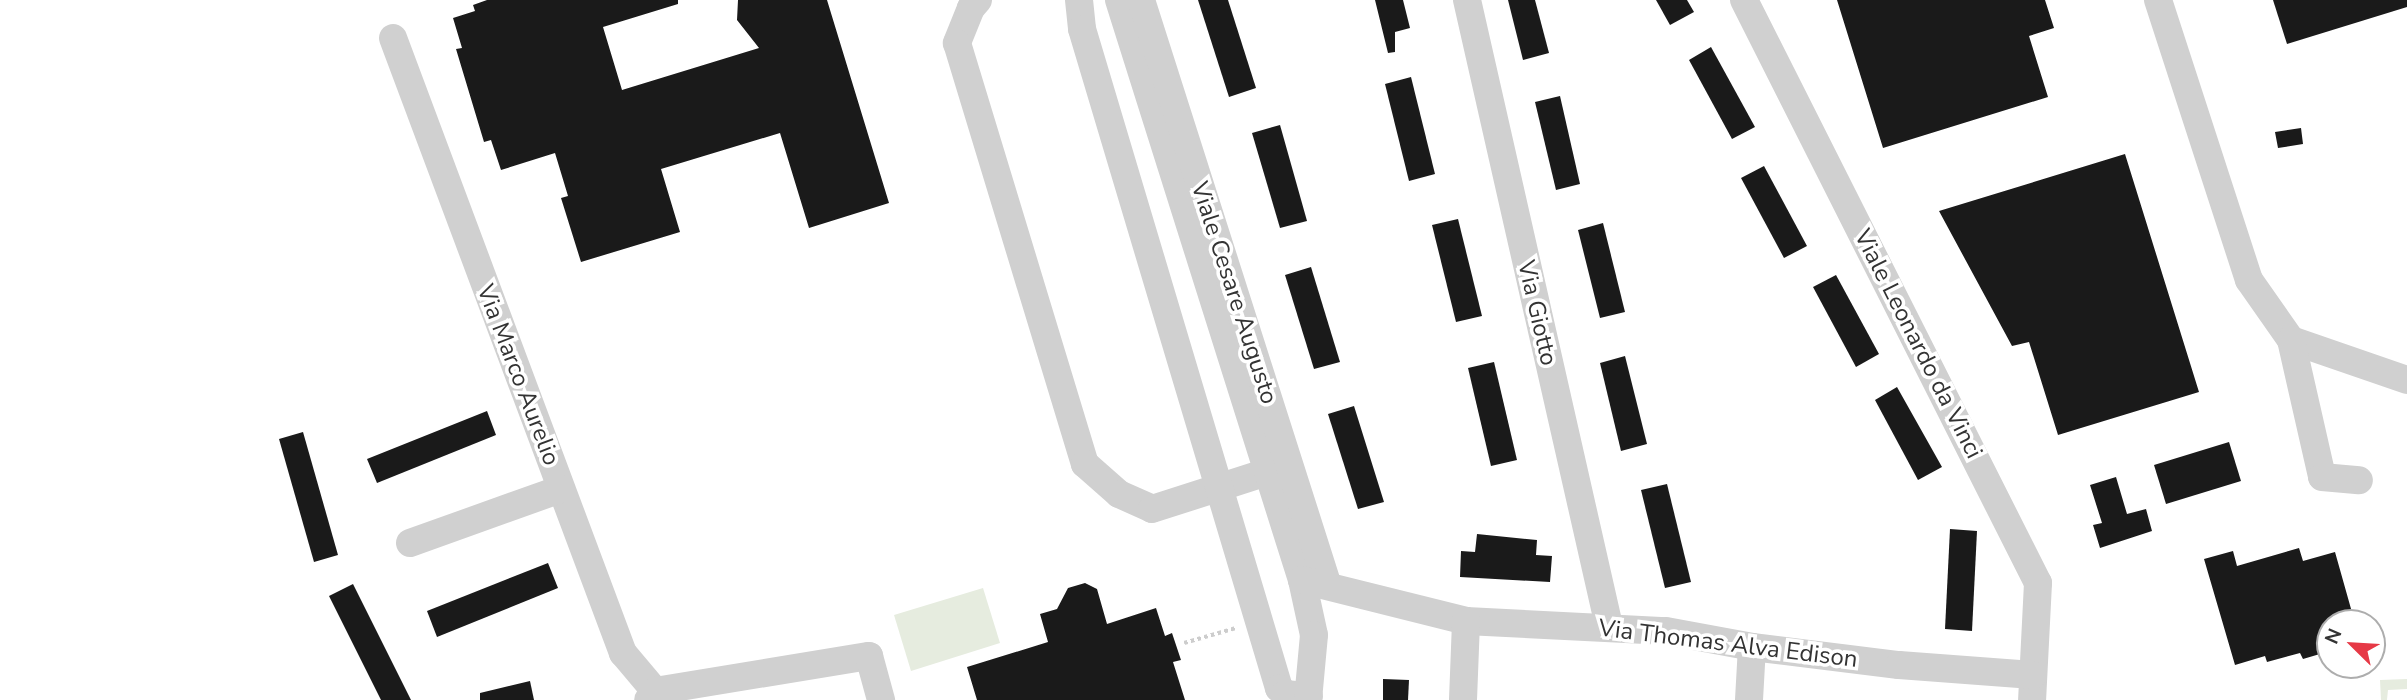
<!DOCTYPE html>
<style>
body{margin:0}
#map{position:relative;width:2407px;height:700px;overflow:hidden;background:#fff;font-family:"Nunito Sans",sans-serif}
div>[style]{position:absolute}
.green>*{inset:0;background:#e6ecdf}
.building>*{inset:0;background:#1a1a1a}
.path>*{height:3.5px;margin-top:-1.75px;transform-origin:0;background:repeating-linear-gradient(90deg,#cdcdcd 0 3.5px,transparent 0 7px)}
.minor>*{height:28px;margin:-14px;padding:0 14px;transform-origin:14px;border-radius:14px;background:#d0d0d0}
span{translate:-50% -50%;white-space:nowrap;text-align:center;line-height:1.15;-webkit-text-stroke:7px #fff;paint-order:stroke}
.street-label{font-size:24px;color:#333}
.north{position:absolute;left:2316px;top:609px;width:70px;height:70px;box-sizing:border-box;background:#fff;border:2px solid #adadad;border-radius:50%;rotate:294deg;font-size:19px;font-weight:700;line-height:28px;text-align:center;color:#333}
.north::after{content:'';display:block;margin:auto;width:24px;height:32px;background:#e63946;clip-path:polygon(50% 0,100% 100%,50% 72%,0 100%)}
</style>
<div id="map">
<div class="green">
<i style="clip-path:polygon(983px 588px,1000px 643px,911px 671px,894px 615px)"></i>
<i style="clip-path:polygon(2407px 679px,2407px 689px,2388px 690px,2387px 700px,2381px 700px,2380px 680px)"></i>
</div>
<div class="building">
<i style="clip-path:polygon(487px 0,678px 0,678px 4px,603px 27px,622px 90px,759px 48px,737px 20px,738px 0,827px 0,889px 203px,809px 228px,780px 133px,661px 169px,680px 232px,581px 262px,561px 198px,568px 196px,555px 153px,501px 170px,491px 140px,484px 142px,456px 49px,462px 48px,453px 18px,475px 11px,473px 5px)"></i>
<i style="clip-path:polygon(1198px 0,1228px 0,1256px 88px,1229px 97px)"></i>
<i style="clip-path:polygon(1375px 0,1403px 0,1410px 28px,1395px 32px,1395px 52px,1388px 53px)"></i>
<i style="clip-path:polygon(1508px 0,1535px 0,1549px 53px,1523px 60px)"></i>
<i style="clip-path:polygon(1656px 0,1687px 0,1694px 12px,1670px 25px)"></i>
<i style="clip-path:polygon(1837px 0,2045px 0,2054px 28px,2029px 36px,2048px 97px,1883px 148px)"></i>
<i style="clip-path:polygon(2273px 0,2407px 0,2407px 7px,2287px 44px)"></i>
<i style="clip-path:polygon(1711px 47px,1755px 127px,1732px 139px,1689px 60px)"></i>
<i style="clip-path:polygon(1411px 77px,1435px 174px,1409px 181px,1385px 84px)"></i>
<i style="clip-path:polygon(1560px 96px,1580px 184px,1556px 190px,1535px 102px)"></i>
<i style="clip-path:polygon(1280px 125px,1307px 221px,1280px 228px,1252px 133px)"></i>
<i style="clip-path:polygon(2301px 128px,2303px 144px,2278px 148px,2275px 132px)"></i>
<i style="clip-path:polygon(2125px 154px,2199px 392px,2058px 435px,2029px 342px,2012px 346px,1939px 211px)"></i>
<i style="clip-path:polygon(1764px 166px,1807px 246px,1784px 258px,1741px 178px)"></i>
<i style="clip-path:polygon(1458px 219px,1482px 316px,1456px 322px,1432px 225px)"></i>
<i style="clip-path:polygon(1603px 223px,1625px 312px,1600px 318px,1578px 230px)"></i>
<i style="clip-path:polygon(1311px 267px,1340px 362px,1314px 369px,1285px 275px)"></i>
<i style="clip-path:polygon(1836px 275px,1879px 354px,1856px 367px,1813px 287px)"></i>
<i style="clip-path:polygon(1625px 356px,1647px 444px,1621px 451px,1600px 363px)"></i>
<i style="clip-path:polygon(1494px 362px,1517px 460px,1491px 466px,1468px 368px)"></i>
<i style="clip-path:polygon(1897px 387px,1942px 467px,1918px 480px,1875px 400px)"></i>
<i style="clip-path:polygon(1354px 406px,1384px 502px,1358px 509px,1328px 414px)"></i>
<i style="clip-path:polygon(487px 411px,496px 435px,377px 483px,367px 459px)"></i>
<i style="clip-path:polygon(303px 432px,338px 555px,314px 562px,279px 439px)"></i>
<i style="clip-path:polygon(2229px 442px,2241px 481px,2166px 504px,2154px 465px)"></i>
<i style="clip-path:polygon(2116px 477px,2127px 514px,2146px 509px,2152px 531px,2100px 548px,2093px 525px,2102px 523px,2090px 485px)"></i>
<i style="clip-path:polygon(1667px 484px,1691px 582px,1665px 588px,1641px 490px)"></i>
<i style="clip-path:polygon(1950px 529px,1977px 531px,1972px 631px,1945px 629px)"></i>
<i style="clip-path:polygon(1477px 534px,1537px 540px,1536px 555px,1552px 556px,1550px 582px,1460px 577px,1461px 551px,1475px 552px)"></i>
<i style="clip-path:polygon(2299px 548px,2303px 561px,2335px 552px,2355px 623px,2330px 623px,2330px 651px,2303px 659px,2300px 653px,2267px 662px,2265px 656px,2235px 665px,2204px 559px,2233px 551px,2237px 566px)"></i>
<i style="clip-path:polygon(548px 563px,558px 588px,437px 637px,427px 611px)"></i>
<i style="clip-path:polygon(1085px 583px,1097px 589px,1107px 624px,1156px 608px,1165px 636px,1172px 633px,1181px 660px,1173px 662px,1185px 700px,977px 700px,967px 667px,1048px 642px,1040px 614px,1057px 609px,1068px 588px)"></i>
<i style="clip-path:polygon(353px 584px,411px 700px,381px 700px,329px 596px)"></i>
<i style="clip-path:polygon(1383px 679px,1409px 680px,1408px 700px,1383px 700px)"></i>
<i style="clip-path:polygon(530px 681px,534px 700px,480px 700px,480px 693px)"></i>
</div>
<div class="path">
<i style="left:1184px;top:643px;width:54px;rotate:-16.1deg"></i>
</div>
<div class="minor">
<i style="left:978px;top:0;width:11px;rotate:131deg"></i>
<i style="left:971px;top:8px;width:38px;rotate:112deg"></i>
<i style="left:957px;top:43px;width:440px;rotate:73.1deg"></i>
<i style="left:1085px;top:464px;width:45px;rotate:41.4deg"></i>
<i style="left:1119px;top:494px;width:36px;rotate:24deg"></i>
<i style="left:1152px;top:509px;width:121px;rotate:-17.8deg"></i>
<i style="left:1079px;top:0;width:29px;rotate:84deg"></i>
<i style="left:1082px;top:29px;width:688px;rotate:73.36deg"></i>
<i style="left:1279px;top:688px;width:8px;rotate:45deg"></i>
<i style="left:1285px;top:694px;width:24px;rotate:5deg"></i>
<i style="left:1119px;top:0;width:608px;rotate:72.49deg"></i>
<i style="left:1302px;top:580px;width:56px;rotate:77.7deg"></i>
<i style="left:1314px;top:635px;width:65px;rotate:95.3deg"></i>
<i style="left:1141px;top:0;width:615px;rotate:72.3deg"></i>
<i style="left:1467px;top:0;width:642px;rotate:77.22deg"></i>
<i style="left:1744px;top:0;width:653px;rotate:63.24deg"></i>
<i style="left:2038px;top:583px;width:117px;rotate:92.9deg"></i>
<i style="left:2158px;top:0;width:294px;rotate:72deg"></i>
<i style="left:2249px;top:280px;width:73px;rotate:55deg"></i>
<i style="left:2291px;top:340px;width:123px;rotate:19deg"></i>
<i style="left:393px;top:38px;width:657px;rotate:69.5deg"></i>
<i style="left:623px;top:653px;width:50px;rotate:49.9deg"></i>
<i style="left:655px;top:691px;width:11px;rotate:128deg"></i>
<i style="left:2291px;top:340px;width:140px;rotate:77.2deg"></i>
<i style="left:2322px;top:477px;width:37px;rotate:5deg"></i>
<i style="left:410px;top:543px;width:160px;rotate:-19.7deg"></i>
<i style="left:1302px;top:580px;width:169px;rotate:14deg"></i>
<i style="left:1466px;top:621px;width:200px;rotate:2.9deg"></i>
<i style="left:1666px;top:631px;width:87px;rotate:10.5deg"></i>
<i style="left:1752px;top:647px;width:148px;rotate:7deg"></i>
<i style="left:1899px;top:665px;width:134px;rotate:4.3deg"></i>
<i style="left:655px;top:691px;width:217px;rotate:-9.3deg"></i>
<i style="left:869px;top:656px;width:46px;rotate:74.7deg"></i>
<i style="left:1463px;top:700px;width:79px;rotate:-87.8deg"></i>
<i style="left:1749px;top:700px;width:53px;rotate:-86.8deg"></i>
</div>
<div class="street-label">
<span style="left:1234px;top:293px;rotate:72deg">Viale Cesare Augusto</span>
<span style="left:1537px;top:313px;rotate:77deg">Via Giotto</span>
<span style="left:1918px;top:344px;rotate:63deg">Viale Leonardo da Vinci</span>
<span style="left:518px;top:375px;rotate:69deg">Via Marco Aurelio</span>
<span style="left:1728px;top:644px;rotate:7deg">Via Thomas Alva Edison</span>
</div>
<div class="north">N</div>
</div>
